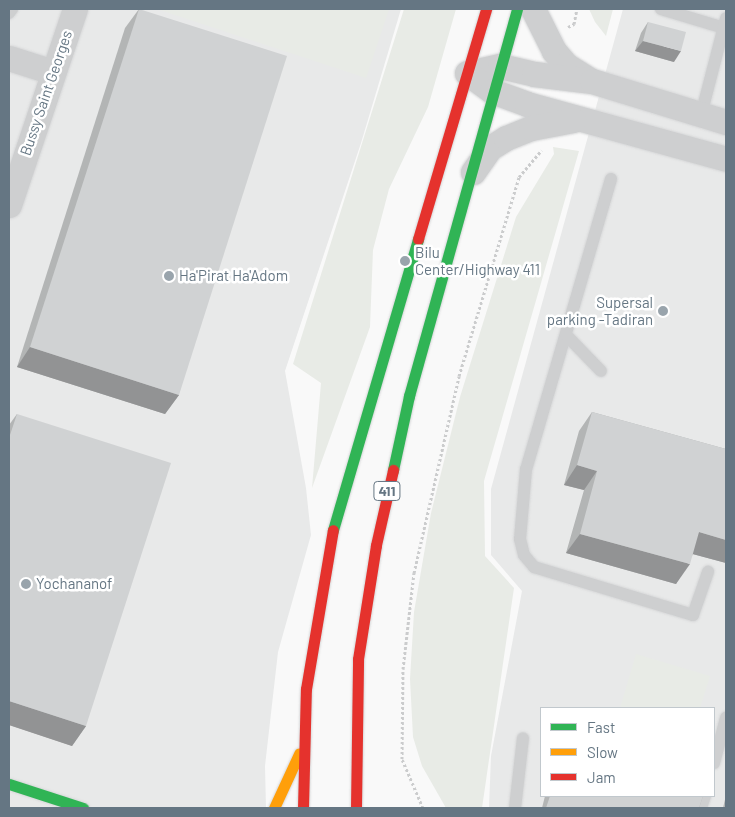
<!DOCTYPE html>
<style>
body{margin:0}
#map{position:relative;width:735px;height:817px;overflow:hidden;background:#f9f9f9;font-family:Barlow,sans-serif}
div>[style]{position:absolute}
.built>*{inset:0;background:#e8e9e9}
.green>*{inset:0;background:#e8ebe6}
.path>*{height:3px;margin-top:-1.5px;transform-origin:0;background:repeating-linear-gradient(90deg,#cbcccd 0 2.5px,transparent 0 5px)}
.roads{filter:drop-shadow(0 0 1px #d5d6d7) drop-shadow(0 0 1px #d5d6d7)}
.lane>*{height:12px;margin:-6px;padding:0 6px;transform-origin:6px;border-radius:6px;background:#cecfd0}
.street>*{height:25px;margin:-12.5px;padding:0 12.5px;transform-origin:12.5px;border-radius:12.5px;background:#cecfd0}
.fast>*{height:11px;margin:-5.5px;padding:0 5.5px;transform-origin:5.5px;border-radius:5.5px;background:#30b455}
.slow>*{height:11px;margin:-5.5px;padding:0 5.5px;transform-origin:5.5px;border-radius:5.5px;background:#ff9f0a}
.jam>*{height:11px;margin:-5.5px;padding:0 5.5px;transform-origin:5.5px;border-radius:5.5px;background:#e5322d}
.wall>*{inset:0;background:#b3b5b5}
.shaded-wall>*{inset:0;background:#929394}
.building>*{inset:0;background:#d0d2d3}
.dots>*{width:14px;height:14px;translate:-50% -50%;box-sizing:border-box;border:2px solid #fff;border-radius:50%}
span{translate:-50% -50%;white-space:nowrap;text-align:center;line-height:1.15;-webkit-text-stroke:5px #fff;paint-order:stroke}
.shield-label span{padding:1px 4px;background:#fff;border:1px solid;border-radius:4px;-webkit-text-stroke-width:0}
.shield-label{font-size:14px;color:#657683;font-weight:700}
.street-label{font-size:15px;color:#657683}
.poi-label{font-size:15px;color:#657683}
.left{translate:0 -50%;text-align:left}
.right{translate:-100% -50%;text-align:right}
.frame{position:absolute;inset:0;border:10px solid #657683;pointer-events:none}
.legend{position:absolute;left:540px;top:707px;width:175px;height:90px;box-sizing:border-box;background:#fff;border:1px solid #c1c8cd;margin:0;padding:6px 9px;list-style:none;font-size:15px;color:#657683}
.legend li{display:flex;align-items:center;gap:10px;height:25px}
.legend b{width:25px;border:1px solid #c1c8cd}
</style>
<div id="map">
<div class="built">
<i style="clip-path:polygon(9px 9px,401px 9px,361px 143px,285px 371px,306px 488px,311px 535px,278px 652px,265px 766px,266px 808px,9px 808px)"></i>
<i style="clip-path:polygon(evenodd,623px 9px,726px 9px,726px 808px,489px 808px,491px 756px,522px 591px,491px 555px,491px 489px,623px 9px,541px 708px,714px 708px,714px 796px,541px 796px,541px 708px)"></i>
</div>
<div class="green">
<i style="clip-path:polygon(157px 9px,389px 9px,366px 78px)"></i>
<i style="clip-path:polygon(404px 9px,456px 9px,428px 107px,389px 189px,373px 250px,370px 327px,312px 488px,321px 383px,293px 364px)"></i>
<i style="clip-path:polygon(589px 9px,613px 9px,606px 36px,595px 22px)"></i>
<i style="clip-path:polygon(553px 147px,579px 151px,484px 481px,485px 556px,514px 588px,482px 808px,446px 808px,422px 766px,413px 737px,410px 679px,414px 612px,431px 513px,460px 397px,516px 217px,554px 154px)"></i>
<i style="clip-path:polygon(636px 654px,710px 676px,700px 708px,620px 708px)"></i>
</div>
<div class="path">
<i style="left:568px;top:27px;width:7px;rotate:-27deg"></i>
<i style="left:574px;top:24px;width:15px;rotate:-79deg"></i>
<i style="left:423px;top:808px;width:53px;rotate:-113.2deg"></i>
<i style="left:402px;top:759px;width:90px;rotate:-89.4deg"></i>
<i style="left:403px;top:669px;width:97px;rotate:-83.5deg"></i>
<i style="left:414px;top:573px;width:202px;rotate:-77.1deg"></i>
<i style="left:459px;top:376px;width:208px;rotate:-73.2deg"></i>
<i style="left:519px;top:177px;width:35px;rotate:-50deg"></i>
</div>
<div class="roads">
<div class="lane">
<i style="left:661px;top:9px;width:66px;rotate:16.8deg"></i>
<i style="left:9px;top:13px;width:5px;rotate:-53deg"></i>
<i style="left:701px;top:115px;width:100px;rotate:-75.5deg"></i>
<i style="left:611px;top:179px;width:302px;rotate:106.3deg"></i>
<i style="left:526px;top:469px;width:70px;rotate:94.9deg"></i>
<i style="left:520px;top:539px;width:16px;rotate:76deg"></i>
<i style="left:524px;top:555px;width:16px;rotate:50deg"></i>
<i style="left:534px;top:567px;width:166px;rotate:16.8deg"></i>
<i style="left:693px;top:615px;width:46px;rotate:-70.8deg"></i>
<i style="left:566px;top:335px;width:50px;rotate:45.8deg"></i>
<i style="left:714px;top:763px;width:47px;rotate:-75.1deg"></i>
<i style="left:515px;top:808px;width:70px;rotate:-83.5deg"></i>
<i style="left:701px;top:808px;width:13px;rotate:-72deg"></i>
</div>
<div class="street">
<i style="left:533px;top:9px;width:47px;rotate:63.4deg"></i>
<i style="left:554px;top:51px;width:18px;rotate:49deg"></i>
<i style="left:566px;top:65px;width:25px;rotate:32deg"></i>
<i style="left:9px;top:58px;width:46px;rotate:17.7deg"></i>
<i style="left:482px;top:70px;width:18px;rotate:-13deg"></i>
<i style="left:500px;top:66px;width:35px;rotate:13deg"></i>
<i style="left:534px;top:74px;width:58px;rotate:6.9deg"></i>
<i style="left:592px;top:81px;width:140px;rotate:17deg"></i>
<i style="left:467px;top:73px;width:31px;rotate:36deg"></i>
<i style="left:492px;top:91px;width:37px;rotate:20deg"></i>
<i style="left:527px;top:104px;width:206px;rotate:15.4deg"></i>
<i style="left:473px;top:172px;width:29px;rotate:-55deg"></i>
<i style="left:490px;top:148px;width:19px;rotate:-32deg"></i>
<i style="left:506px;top:138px;width:27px;rotate:-22deg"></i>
<i style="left:531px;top:128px;width:43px;rotate:-10.8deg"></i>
<i style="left:9px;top:205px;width:207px;rotate:-71.4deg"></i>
</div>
<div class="fast">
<i style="left:393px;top:470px;width:76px;rotate:-77.8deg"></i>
<i style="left:409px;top:396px;width:402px;rotate:-74.4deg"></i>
<i style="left:333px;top:530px;width:303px;rotate:-73.7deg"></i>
<i style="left:9px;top:784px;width:78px;rotate:18deg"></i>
</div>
<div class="slow">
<i style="left:274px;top:808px;width:60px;rotate:-65.2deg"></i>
</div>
<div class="jam">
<i style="left:418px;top:239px;width:240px;rotate:-73.5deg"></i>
<i style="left:303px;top:808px;width:119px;rotate:-88.6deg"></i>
<i style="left:306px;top:689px;width:161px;rotate:-80.4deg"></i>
<i style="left:356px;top:808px;width:149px;rotate:-89.2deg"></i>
<i style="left:358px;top:659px;width:115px;rotate:-81deg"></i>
<i style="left:376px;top:545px;width:77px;rotate:-77.2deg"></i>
</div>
</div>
<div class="wall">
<i style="clip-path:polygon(139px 9px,179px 395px,165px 414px,17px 367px,125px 28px)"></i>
<i style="clip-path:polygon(648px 22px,674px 62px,635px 51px,641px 33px)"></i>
<i style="clip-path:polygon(592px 412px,726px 449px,726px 563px,693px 554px,676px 584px,566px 553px,584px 490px,564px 485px,579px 431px)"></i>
<i style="clip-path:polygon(17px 414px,86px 726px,72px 746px,9px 725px,9px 425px)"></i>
<i style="clip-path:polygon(726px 795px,726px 808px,723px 808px)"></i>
<i style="clip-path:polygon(545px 796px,703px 796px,699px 808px,542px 808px)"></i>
</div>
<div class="shaded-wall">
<i style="clip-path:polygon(643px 41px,681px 51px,674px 62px,635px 51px)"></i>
<i style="clip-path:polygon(30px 347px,179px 395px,165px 414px,17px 367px)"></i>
<i style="clip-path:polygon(577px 465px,597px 471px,584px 490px,564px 485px)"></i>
<i style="clip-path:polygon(699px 532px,726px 540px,726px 563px,685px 552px)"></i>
<i style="clip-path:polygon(580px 534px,690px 564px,676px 584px,566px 553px)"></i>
<i style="clip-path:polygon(9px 701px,86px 726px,72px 746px,9px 725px)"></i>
</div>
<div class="building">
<i style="clip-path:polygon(139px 9px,287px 56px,179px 395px,30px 347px)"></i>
<i style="clip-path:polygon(648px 22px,686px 32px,681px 51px,643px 41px)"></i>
<i style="clip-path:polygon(592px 412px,726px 449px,726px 540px,699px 532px,690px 564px,580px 534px,597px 471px,577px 465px)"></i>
<i style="clip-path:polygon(17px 414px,171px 463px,86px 726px,9px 701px,9px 438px)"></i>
<i style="clip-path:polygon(550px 796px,703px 796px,699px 808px,546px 808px)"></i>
</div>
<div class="dots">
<i style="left:405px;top:261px;background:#99a4ac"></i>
<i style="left:169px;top:276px;background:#99a4ac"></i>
<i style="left:663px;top:311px;background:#99a4ac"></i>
<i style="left:26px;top:584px;background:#99a4ac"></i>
</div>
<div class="shield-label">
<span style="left:387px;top:491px">411</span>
</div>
<div class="street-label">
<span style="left:46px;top:93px;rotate:-71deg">Bussy Saint Georges</span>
</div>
<div class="poi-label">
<span class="left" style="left:415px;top:261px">Bilu<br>Center/Highway 411</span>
<span class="left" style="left:179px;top:276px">Ha'Pirat Ha'Adom</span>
<span class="right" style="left:653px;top:311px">Supersal<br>parking -Tadiran</span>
<span class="left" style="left:36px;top:584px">Yochananof</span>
</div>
<div class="frame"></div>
<ul class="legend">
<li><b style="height:6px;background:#30b455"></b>Fast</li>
<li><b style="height:6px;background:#ff9f0a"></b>Slow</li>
<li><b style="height:6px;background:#e5322d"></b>Jam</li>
</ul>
</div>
